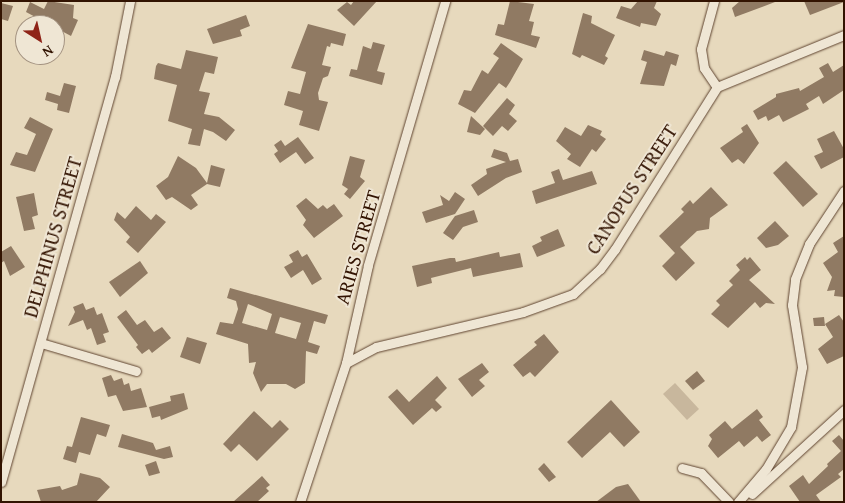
<!DOCTYPE html>
<style>
body{margin:0}
#map{position:relative;width:845px;height:503px;overflow:hidden;background:#e7d9bd;font-family:"Gentium Book Plus",serif}
div>[style]{position:absolute}
.green>*{inset:0;background:#c8b79d}
.building>*{inset:0;background:#907a63}
.roads{filter:drop-shadow(0 0 1px #5f4430) drop-shadow(0 0 1px #5f4430)}
.minor>*{height:9px;margin:-4.5px;padding:0 4.5px;transform-origin:4.5px;border-radius:4.5px;background:#efe6d4}
span{translate:-50% -50%;white-space:nowrap;text-align:center;line-height:1.15;-webkit-text-stroke:4px #efe6d4;paint-order:stroke}
.street-label{font-size:20px;color:#321301}
.frame{position:absolute;inset:0;border:2px solid #321301;pointer-events:none}
.north{position:absolute;left:15px;top:15px;width:50px;height:50px;box-sizing:border-box;background:#efe6d4;border:1px solid #a39280;border-radius:50%;rotate:145deg;font-size:14px;font-weight:700;line-height:20px;text-align:center;color:#321301}
.north::after{content:'';display:block;margin:auto;width:18px;height:22px;background:#8f2418;clip-path:polygon(50% 0,100% 100%,50% 72%,0 100%)}
</style>
<div id="map">
<div class="green">
<i style="clip-path:polygon(675px 383px,699px 409px,687px 420px,663px 394px)"></i>
</div>
<div class="building">
<i style="clip-path:polygon(48px 1px,74px 5px,73px 18px,78px 20px,71px 36px,26px 12px,30px 2px,44px 9px)"></i>
<i style="clip-path:polygon(354px 1px,377px 1px,354px 26px,337px 10px,347px 2px,351px 5px)"></i>
<i style="clip-path:polygon(510px 1px,534px 4px,529px 21px,534px 22px,531px 35px,540px 37px,536px 48px,495px 35px,498px 24px,504px 25px)"></i>
<i style="clip-path:polygon(638px 1px,657px 1px,654px 8px,661px 14px,656px 26px,641px 23px,640px 27px,616px 18px,621px 6px,631px 9px)"></i>
<i style="clip-path:polygon(740px 1px,775px 1px,775px 2px,735px 17px,732px 8px)"></i>
<i style="clip-path:polygon(804px 1px,844px 1px,844px 2px,810px 15px)"></i>
<i style="clip-path:polygon(1px 3px,13px 6px,8px 21px,1px 19px)"></i>
<i style="clip-path:polygon(583px 13px,592px 16px,591px 23px,615px 35px,605px 56px,608px 58px,604px 65px,582px 55px,580px 58px,572px 54px)"></i>
<i style="clip-path:polygon(246px 15px,250px 26px,240px 30px,242px 36px,213px 44px,207px 29px)"></i>
<i style="clip-path:polygon(308px 24px,346px 34px,343px 46px,331px 43px,330px 47px,327px 46px,322px 65px,331px 67px,328px 76px,323px 78px,318px 93px,319px 100px,328px 102px,319px 131px,299px 125px,303px 111px,284px 105px,288px 91px,300px 94px,306px 72px,291px 68px)"></i>
<i style="clip-path:polygon(373px 42px,385px 45px,377px 71px,385px 73px,382px 85px,349px 76px,351px 69px,357px 70px,363px 46px,371px 49px)"></i>
<i style="clip-path:polygon(501px 43px,523px 59px,510px 82px,506px 88px,499px 83px,475px 113px,458px 104px,464px 90px,471px 91px,482px 70px,488px 74px,499px 58px,493px 54px)"></i>
<i style="clip-path:polygon(186px 50px,218px 57px,214px 74px,205px 72px,199px 91px,210px 93px,204px 114px,219px 117px,235px 130px,226px 141px,213px 132px,204px 129px,200px 146px,188px 144px,192px 129px,168px 121px,177px 85px,154px 79px,156px 66px,158px 63px,181px 69px)"></i>
<i style="clip-path:polygon(644px 50px,664px 56px,666px 51px,679px 55px,676px 66px,671px 64px,664px 86px,640px 84px,647px 62px,641px 60px)"></i>
<i style="clip-path:polygon(828px 63px,833px 72px,844px 65px,844px 90px,823px 104px,819px 96px,806px 104px,809px 109px,783px 122px,779px 115px,768px 121px,766px 116px,758px 120px,753px 111px,776px 97px,776px 94px,799px 88px,800px 91px,824px 77px,819px 68px)"></i>
<i style="clip-path:polygon(64px 83px,76px 86px,69px 113px,57px 110px,58px 104px,45px 100px,47px 92px,60px 96px)"></i>
<i style="clip-path:polygon(507px 98px,515px 105px,509px 114px,517px 121px,508px 131px,502px 126px,493px 136px,483px 126px)"></i>
<i style="clip-path:polygon(471px 116px,485px 129px,480px 135px,467px 132px)"></i>
<i style="clip-path:polygon(30px 117px,53px 129px,35px 172px,10px 165px,16px 152px,27px 155px,36px 134px,24px 128px)"></i>
<i style="clip-path:polygon(747px 124px,759px 143px,744px 164px,738px 159px,732px 163px,720px 148px,743px 132px,741px 128px)"></i>
<i style="clip-path:polygon(588px 125px,602px 131px,600px 135px,606px 139px,596px 152px,592px 149px,580px 167px,567px 159px,571px 154px,556px 141px,565px 127px,581px 136px)"></i>
<i style="clip-path:polygon(834px 131px,844px 149px,844px 157px,821px 169px,814px 156px,823px 152px,817px 139px)"></i>
<i style="clip-path:polygon(298px 137px,314px 158px,305px 164px,296px 152px,280px 163px,274px 154px,278px 151px,274px 145px,281px 140px,285px 146px)"></i>
<i style="clip-path:polygon(494px 149px,507px 153px,510px 161px,518px 159px,522px 172px,506px 178px,478px 196px,471px 185px,487px 174px,486px 169px,506px 162px,491px 157px)"></i>
<i style="clip-path:polygon(178px 156px,196px 168px,207px 183px,211px 165px,225px 169px,220px 187px,207px 184px,191px 195px,198px 205px,191px 210px,172px 197px,166px 200px,156px 186px,168px 177px)"></i>
<i style="clip-path:polygon(350px 156px,365px 160px,360px 177px,365px 181px,350px 199px,344px 194px,348px 189px,342px 185px)"></i>
<i style="clip-path:polygon(786px 161px,818px 194px,803px 207px,773px 173px)"></i>
<i style="clip-path:polygon(559px 169px,563px 180px,592px 171px,597px 184px,536px 204px,532px 191px,555px 183px,551px 172px)"></i>
<i style="clip-path:polygon(711px 187px,728px 205px,710px 218px,709px 229px,697px 231px,680px 247px,695px 263px,676px 281px,662px 266px,675px 253px,659px 236px,684px 212px,681px 209px,690px 200px,693px 204px)"></i>
<i style="clip-path:polygon(455px 192px,465px 199px,455px 214px,426px 223px,422px 212px,443px 205px,440px 195px,449px 201px)"></i>
<i style="clip-path:polygon(34px 193px,38px 215px,32px 217px,35px 229px,24px 231px,16px 197px)"></i>
<i style="clip-path:polygon(306px 198px,318px 209px,323px 205px,327px 209px,334px 204px,343px 216px,314px 238px,303px 225px,306px 220px,296px 206px)"></i>
<i style="clip-path:polygon(136px 206px,151px 220px,156px 214px,166px 222px,138px 253px,126px 242px,130px 237px,114px 220px,117px 212px,125px 219px)"></i>
<i style="clip-path:polygon(474px 210px,478px 222px,463px 227px,453px 240px,443px 233px,455px 216px)"></i>
<i style="clip-path:polygon(775px 221px,789px 236px,778px 245px,766px 248px,757px 238px)"></i>
<i style="clip-path:polygon(558px 229px,565px 246px,537px 257px,532px 246px,542px 241px,540px 237px)"></i>
<i style="clip-path:polygon(844px 236px,844px 297px,834px 296px,835px 290px,827px 291px,832px 277px,823px 263px,838px 252px,833px 243px)"></i>
<i style="clip-path:polygon(11px 246px,25px 267px,10px 276px,4px 261px,1px 263px,1px 252px)"></i>
<i style="clip-path:polygon(298px 250px,302px 257px,307px 254px,322px 279px,312px 285px,303px 270px,291px 278px,284px 267px,293px 262px,289px 255px)"></i>
<i style="clip-path:polygon(499px 252px,500px 257px,520px 253px,523px 267px,473px 277px,471px 268px,431px 278px,432px 283px,417px 287px,412px 266px,450px 258px,455px 258px,456px 262px)"></i>
<i style="clip-path:polygon(745px 257px,747px 260px,750px 257px,761px 270px,749px 280px,775px 304px,766px 303px,760px 308px,755px 302px,728px 328px,711px 314px,720px 305px,716px 301px,733px 285px,729px 281px,740px 270px,736px 265px)"></i>
<i style="clip-path:polygon(140px 261px,148px 273px,120px 297px,109px 282px)"></i>
<i style="clip-path:polygon(evenodd,230px 288px,328px 315px,325px 324px,314px 321px,308px 342px,320px 346px,317px 354px,306px 351px,305px 383px,295px 389px,286px 384px,267px 384px,261px 392px,253px 373px,256px 362px,249px 363px,248px 344px,216px 334px,220px 322px,233px 324px,238px 309px,236px 301px,227px 298px,230px 288px,248px 304px,272px 314px,267px 330px,242px 323px,248px 304px,230px 288px,280px 317px,301px 323px,296px 339px,275px 333px,280px 317px)"></i>
<i style="clip-path:polygon(83px 303px,86px 310px,94px 307px,97px 315px,102px 313px,109px 332px,103px 334px,106px 342px,97px 345px,91px 328px,87px 330px,83px 320px,68px 326px,75px 312px,73px 307px)"></i>
<i style="clip-path:polygon(126px 310px,137px 325px,145px 320px,154px 332px,162px 327px,171px 338px,152px 353px,149px 349px,142px 354px,136px 347px,138px 345px,117px 317px)"></i>
<i style="clip-path:polygon(839px 315px,844px 322px,844px 356px,827px 364px,818px 349px,833px 337px,825px 324px)"></i>
<i style="clip-path:polygon(824px 317px,825px 326px,814px 326px,813px 318px)"></i>
<i style="clip-path:polygon(544px 334px,559px 352px,535px 377px,530px 372px,523px 377px,513px 365px,537px 345px,534px 342px)"></i>
<i style="clip-path:polygon(187px 337px,207px 343px,200px 364px,180px 357px)"></i>
<i style="clip-path:polygon(482px 363px,489px 372px,479px 380px,485px 386px,472px 397px,458px 379px)"></i>
<i style="clip-path:polygon(697px 371px,705px 381px,693px 390px,685px 381px)"></i>
<i style="clip-path:polygon(111px 375px,114px 381px,122px 378px,124px 385px,129px 383px,131px 391px,141px 388px,147px 407px,123px 411px,116px 395px,108px 397px,102px 378px)"></i>
<i style="clip-path:polygon(437px 376px,447px 388px,435px 400px,442px 407px,436px 412px,432px 408px,413px 425px,388px 397px,397px 389px,409px 402px)"></i>
<i style="clip-path:polygon(184px 393px,188px 409px,161px 420px,160px 416px,152px 418px,149px 407px,171px 401px,170px 396px)"></i>
<i style="clip-path:polygon(611px 400px,640px 432px,624px 447px,610px 432px,582px 458px,567px 442px)"></i>
<i style="clip-path:polygon(757px 409px,763px 417px,759px 420px,771px 435px,762px 442px,757px 436px,744px 447px,739px 441px,718px 458px,708px 446px,712px 439px,709px 435px,725px 421px,732px 429px)"></i>
<i style="clip-path:polygon(254px 411px,272px 428px,280px 420px,289px 429px,257px 461px,239px 444px,231px 452px,223px 444px)"></i>
<i style="clip-path:polygon(81px 417px,110px 425px,106px 437px,97px 434px,90px 455px,79px 452px,76px 463px,63px 459px,67px 446px,72px 447px)"></i>
<i style="clip-path:polygon(122px 434px,153px 443px,156px 450px,170px 446px,173px 457px,164px 459px,118px 447px)"></i>
<i style="clip-path:polygon(839px 435px,844px 441px,844px 469px,838px 474px,841px 477px,816px 495px,821px 502px,800px 502px,789px 486px,803px 475px,809px 484px,828px 466px,827px 464px,841px 451px,832px 441px)"></i>
<i style="clip-path:polygon(156px 461px,160px 473px,149px 476px,145px 465px)"></i>
<i style="clip-path:polygon(544px 463px,556px 477px,549px 482px,538px 469px)"></i>
<i style="clip-path:polygon(80px 473px,100px 478px,110px 487px,96px 502px,41px 502px,37px 490px,60px 486px,62px 490px,77px 485px)"></i>
<i style="clip-path:polygon(262px 476px,270px 485px,266px 488px,269px 491px,257px 502px,233px 502px)"></i>
<i style="clip-path:polygon(628px 484px,641px 502px,596px 502px,616px 487px)"></i>
</div>
<div class="roads">
<div class="minor">
<i style="left:714px;top:1px;width:50px;rotate:105.2deg"></i>
<i style="left:701px;top:49px;width:19px;rotate:81deg"></i>
<i style="left:704px;top:68px;width:23px;rotate:56deg"></i>
<i style="left:41px;top:343px;width:99px;rotate:16.4deg"></i>
<i style="left:346px;top:363px;width:34px;rotate:-28deg"></i>
<i style="left:376px;top:347px;width:151px;rotate:-13.4deg"></i>
<i style="left:523px;top:312px;width:53px;rotate:-19.8deg"></i>
<i style="left:573px;top:294px;width:37px;rotate:-43deg"></i>
<i style="left:600px;top:269px;width:25px;rotate:-53deg"></i>
<i style="left:615px;top:249px;width:191px;rotate:-57.8deg"></i>
<i style="left:717px;top:87px;width:137px;rotate:-22.3deg"></i>
<i style="left:682px;top:468px;width:20px;rotate:15deg"></i>
<i style="left:701px;top:473px;width:40px;rotate:46deg"></i>
<i style="left:1px;top:482px;width:421px;rotate:-74.3deg"></i>
<i style="left:115px;top:77px;width:77px;rotate:-78.8deg"></i>
<i style="left:752px;top:494px;width:125px;rotate:-42.4deg"></i>
<i style="left:300px;top:502px;width:146px;rotate:-71.7deg"></i>
<i style="left:346px;top:363px;width:100px;rotate:-77.3deg"></i>
<i style="left:368px;top:265px;width:275px;rotate:-73.7deg"></i>
<i style="left:738px;top:502px;width:43px;rotate:-49.7deg"></i>
<i style="left:766px;top:469px;width:49px;rotate:-59.2deg"></i>
<i style="left:791px;top:427px;width:61px;rotate:-79.6deg"></i>
<i style="left:802px;top:367px;width:63px;rotate:-99.2deg"></i>
<i style="left:792px;top:305px;width:26px;rotate:-83deg"></i>
<i style="left:795px;top:279px;width:38px;rotate:-68deg"></i>
<i style="left:809px;top:244px;width:64px;rotate:-56.6deg"></i>
</div>
</div>
<div class="street-label">
<span style="left:631px;top:189px;rotate:-57deg">CANOPUS STREET</span>
<span style="left:52px;top:237px;rotate:-74deg">DELPHINUS STREET</span>
<span style="left:357px;top:247px;rotate:-74deg">ARIES STREET</span>
</div>
<div class="frame"></div>
<div class="north">N</div>
</div>
